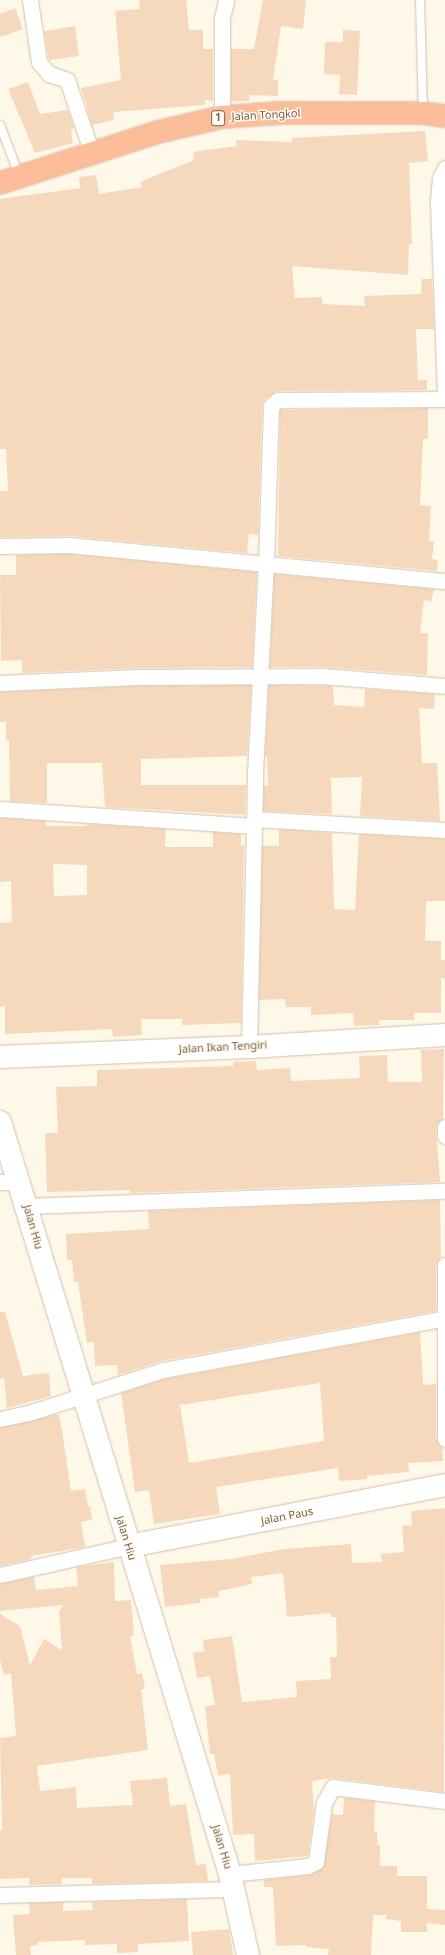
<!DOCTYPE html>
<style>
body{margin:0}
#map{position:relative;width:445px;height:1955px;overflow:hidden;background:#fef8e8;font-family:"Noto Sans",sans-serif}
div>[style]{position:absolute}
.building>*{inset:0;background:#f6d9bd}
.roads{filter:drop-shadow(0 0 1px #d3c0ac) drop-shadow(0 0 1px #d3c0ac)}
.lane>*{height:8px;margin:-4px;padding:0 4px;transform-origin:4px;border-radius:4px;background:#fff}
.street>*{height:15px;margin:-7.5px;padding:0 7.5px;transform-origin:7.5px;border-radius:7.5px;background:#fff}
.secondary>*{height:22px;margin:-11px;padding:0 11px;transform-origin:11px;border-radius:11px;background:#fff}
.highway>*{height:22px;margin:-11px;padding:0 11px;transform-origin:11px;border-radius:11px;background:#febd9a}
span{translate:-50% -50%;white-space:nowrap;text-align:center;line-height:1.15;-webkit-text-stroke:3px #fffbf1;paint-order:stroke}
.shield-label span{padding:1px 3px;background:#fffbf1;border:1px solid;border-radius:3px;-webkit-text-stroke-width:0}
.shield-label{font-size:10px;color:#7c6049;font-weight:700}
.street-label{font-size:11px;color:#7c6049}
</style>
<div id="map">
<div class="building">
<i style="clip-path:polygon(139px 0,186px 0,189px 30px,203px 30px,203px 49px,213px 49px,213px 101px,205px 100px,205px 105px,113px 112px,114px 120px,92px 125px,81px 88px,121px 80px,115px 11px,140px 9px)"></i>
<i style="clip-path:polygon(263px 0,306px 0,303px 29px,281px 26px,273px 80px,278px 80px,278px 96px,249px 95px,249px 101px,231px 101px,231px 49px,254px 49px)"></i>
<i style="clip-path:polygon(15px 8px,23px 29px,0 37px,0 14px)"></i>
<i style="clip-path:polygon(75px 26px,79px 56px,49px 60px,44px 31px)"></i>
<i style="clip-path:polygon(343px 30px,360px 31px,357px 95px,339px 94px,340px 75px,324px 74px,325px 42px,343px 42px)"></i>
<i style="clip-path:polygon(28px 82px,40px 114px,68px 110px,74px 128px,71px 129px,73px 143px,35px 153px,8px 89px)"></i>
<i style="clip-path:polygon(425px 131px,428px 161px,409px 163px,412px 244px,409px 244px,408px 275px,292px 266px,295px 298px,322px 297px,322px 304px,365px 306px,364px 296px,421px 294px,422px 279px,432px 279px,434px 329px,416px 329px,418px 380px,427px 380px,427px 390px,278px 391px,265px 399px,262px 406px,258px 535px,249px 534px,247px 553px,70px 536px,0 537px,0 491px,8px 491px,6px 449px,0 449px,0 199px,80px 188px,79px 177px,96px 175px,99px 194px,142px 187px,140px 182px,194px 160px,193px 152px,237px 146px,236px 140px,292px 142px,292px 138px)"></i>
<i style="clip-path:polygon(428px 408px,428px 439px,423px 439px,420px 505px,431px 506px,429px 541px,434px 541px,432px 559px,438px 560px,437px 571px,278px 556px,280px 410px)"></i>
<i style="clip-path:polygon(69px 554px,257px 572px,252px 667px,138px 668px,22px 673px,22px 660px,1px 661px,0 575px,16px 575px,16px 555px)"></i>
<i style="clip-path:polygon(274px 574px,434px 589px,431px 602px,424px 600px,420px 633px,428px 633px,427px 675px,323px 667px,270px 667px)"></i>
<i style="clip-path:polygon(251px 685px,247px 756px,141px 759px,141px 785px,246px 785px,245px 815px,105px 807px,102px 763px,47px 763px,47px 803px,10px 801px,9px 740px,6px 740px,6px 722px,0 722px,0 692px,138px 686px)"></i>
<i style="clip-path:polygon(269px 685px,333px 686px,334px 705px,364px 707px,365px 689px,435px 694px,434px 709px,419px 708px,422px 763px,437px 763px,440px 821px,360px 816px,362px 777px,331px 778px,332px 814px,263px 811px,264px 786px,268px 786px,267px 756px,265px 756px)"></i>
<i style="clip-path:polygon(evenodd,0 818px,46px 821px,46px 826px,87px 826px,87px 824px,166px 829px,165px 847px,213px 847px,213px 832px,241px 834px,241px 846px,244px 846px,241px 1023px,182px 1025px,182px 1019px,141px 1019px,142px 1035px,113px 1037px,112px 1029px,5px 1034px,5px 1006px,0 1007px,0 923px,12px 922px,11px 881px,0 882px,0 818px,53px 864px,87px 865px,87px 895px,54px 896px,53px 864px)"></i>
<i style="clip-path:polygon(279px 829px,332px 833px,334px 909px,355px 910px,359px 834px,445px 839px,445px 901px,426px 901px,425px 941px,441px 941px,441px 960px,445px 960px,445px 978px,441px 978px,441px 1013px,414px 1013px,414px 1020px,379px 1020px,379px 1025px,354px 1026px,353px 1013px,311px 1015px,311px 1007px,286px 1007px,285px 999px,259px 1000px,262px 846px,279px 846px)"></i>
<i style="clip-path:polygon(444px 1049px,443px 1118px,436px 1127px,440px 1182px,130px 1193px,130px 1190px,47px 1192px,45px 1133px,58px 1133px,56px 1087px,97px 1086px,97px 1070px,233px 1066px,233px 1062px,256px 1061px,257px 1070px,290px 1068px,291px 1081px,360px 1078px,359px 1056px,387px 1055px,388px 1082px,422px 1082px,421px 1050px)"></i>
<i style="clip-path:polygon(440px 1200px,441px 1257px,436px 1265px,436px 1311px,161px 1361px,118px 1375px,117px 1365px,95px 1366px,94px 1342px,87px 1343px,78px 1282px,74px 1282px,72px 1260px,67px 1260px,66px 1234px,149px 1229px,148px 1211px)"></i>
<i style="clip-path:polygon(0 1312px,5px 1312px,23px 1376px,49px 1373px,51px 1396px,7px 1408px,4px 1378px,0 1379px)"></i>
<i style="clip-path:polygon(evenodd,420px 1332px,423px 1385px,436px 1384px,436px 1439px,442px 1447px,443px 1461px,408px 1463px,409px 1472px,367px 1476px,367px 1479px,339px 1481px,338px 1468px,216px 1487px,220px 1514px,154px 1524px,149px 1490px,135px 1492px,121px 1393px,165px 1379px,420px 1332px,320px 1383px,324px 1441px,189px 1463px,180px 1405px,320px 1383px)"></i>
<i style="clip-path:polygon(54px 1415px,59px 1415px,62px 1430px,71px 1491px,85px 1489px,88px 1506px,90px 1506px,92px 1520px,81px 1522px,85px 1547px,31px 1556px,31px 1559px,0 1566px,0 1428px)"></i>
<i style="clip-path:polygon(445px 1508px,444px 1792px,334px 1778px,312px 1781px,314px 1811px,308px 1856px,255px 1861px,254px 1834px,233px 1835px,230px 1774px,218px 1776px,214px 1754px,210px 1754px,205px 1706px,215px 1705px,210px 1676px,197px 1678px,193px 1653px,204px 1651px,203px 1640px,232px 1636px,242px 1702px,297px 1697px,296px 1681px,331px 1679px,330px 1657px,337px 1657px,336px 1617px,331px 1617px,331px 1613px,287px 1617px,283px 1573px,251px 1577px,252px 1584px,219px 1591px,219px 1597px,200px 1599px,200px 1603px,165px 1607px,160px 1565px,231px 1559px,284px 1549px,351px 1544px,352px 1563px,382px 1562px,381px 1554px,404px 1552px,402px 1526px,412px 1525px,411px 1511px)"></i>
<i style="clip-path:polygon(114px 1562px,115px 1601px,131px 1600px,134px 1635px,130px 1636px,137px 1674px,142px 1673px,145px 1689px,141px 1689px,148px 1750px,37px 1766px,40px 1791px,76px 1787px,77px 1808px,133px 1805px,130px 1781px,167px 1778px,170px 1806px,186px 1804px,196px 1865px,206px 1864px,208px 1881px,92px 1884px,92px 1878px,62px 1878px,62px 1884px,29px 1885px,29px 1878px,0 1879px,0 1830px,2px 1830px,0 1738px,16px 1736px,11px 1673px,4px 1675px,0 1660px,0 1614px,20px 1626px,30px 1665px,44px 1639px,62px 1650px,59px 1611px,63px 1605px,0 1611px,0 1584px,34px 1577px,36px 1590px,78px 1586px,76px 1567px)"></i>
<i style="clip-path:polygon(344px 1798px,375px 1801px,374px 1831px,377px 1832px,377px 1845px,380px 1845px,380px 1866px,397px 1866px,397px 1876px,427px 1876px,427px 1909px,445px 1910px,445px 1925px,427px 1923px,427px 1932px,401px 1932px,401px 1921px,386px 1919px,386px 1915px,373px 1915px,371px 1955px,328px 1955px,329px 1949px,306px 1947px,306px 1945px,276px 1946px,273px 1887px,264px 1887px,264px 1880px,309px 1875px,323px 1868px,332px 1814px,343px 1815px)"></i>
<i style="clip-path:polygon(187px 1899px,189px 1941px,138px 1944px,138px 1952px,117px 1953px,117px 1944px,85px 1945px,85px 1940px,38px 1942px,38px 1945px,30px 1946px,31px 1955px,16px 1955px,13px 1915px,30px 1914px,29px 1903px,63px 1902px,63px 1911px,93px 1910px,92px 1902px)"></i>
<i style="clip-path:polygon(229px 1929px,233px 1955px,193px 1955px,191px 1932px)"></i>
</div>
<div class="roads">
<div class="lane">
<i style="left:420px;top:0;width:112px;rotate:88.5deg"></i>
<i style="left:0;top:125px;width:53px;rotate:69.2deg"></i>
</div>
<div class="street">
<i style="left:30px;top:0;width:63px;rotate:81.7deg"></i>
<i style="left:39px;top:62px;width:16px;rotate:50deg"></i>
<i style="left:49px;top:74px;width:19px;rotate:18deg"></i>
<i style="left:67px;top:80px;width:77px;rotate:71.1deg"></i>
<i style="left:222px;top:117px;width:99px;rotate:-90deg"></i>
<i style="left:222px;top:18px;width:18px;rotate:-77deg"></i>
<i style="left:445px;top:168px;width:11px;rotate:117deg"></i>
<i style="left:440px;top:178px;width:24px;rotate:95deg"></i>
<i style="left:438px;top:202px;width:188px;rotate:87.9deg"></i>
<i style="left:0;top:546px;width:69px;rotate:-0.8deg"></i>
<i style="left:69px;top:545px;width:378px;rotate:5.5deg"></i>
<i style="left:0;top:683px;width:138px;rotate:-2.5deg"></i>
<i style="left:138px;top:677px;width:184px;rotate:-0.3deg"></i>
<i style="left:322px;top:676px;width:123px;rotate:4.6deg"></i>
<i style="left:0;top:809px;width:255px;rotate:3.8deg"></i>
<i style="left:254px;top:819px;width:191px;rotate:3.3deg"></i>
<i style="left:249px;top:1047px;width:274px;rotate:-88.7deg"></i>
<i style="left:255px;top:773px;width:209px;rotate:-87deg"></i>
<i style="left:266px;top:564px;width:158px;rotate:-88.2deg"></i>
<i style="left:271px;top:406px;width:9px;rotate:-41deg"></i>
<i style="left:278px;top:400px;width:167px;rotate:-0.3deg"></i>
<i style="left:445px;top:1127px;width:9px;rotate:90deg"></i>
<i style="left:0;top:1182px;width:20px"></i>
<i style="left:27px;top:1206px;width:418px;rotate:-2.1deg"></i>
<i style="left:445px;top:1265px;width:174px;rotate:90deg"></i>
<i style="left:0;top:1419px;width:33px;rotate:-12deg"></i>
<i style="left:32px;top:1412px;width:138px;rotate:-17.8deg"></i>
<i style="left:163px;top:1370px;width:287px;rotate:-10.4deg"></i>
<i style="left:0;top:1575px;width:132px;rotate:-12.7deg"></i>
<i style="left:230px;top:1874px;width:78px;rotate:-5.9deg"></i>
<i style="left:308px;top:1866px;width:9px;rotate:-27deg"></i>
<i style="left:316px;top:1862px;width:60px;rotate:-82.3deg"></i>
<i style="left:324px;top:1803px;width:18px;rotate:-61deg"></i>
<i style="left:333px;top:1787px;width:113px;rotate:7.1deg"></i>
<i style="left:0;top:1895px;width:234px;rotate:-1.5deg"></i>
</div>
<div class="secondary">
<i style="left:0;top:1057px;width:249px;rotate:-2.3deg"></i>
<i style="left:249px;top:1047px;width:196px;rotate:-3.5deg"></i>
<i style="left:0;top:1122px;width:786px;rotate:72.99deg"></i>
<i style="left:230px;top:1874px;width:83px;rotate:77.5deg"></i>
<i style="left:129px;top:1546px;width:322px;rotate:-10.9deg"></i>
</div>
<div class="highway">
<i style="left:0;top:183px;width:166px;rotate:-17.9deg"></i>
<i style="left:158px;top:132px;width:66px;rotate:-13.2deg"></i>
<i style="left:222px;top:117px;width:57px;rotate:-4deg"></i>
<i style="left:279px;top:113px;width:144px"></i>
<i style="left:423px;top:113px;width:22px;rotate:8deg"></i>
</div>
</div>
<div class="shield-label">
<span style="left:218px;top:118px">1</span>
</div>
<div class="street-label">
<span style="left:266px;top:115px;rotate:-3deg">Jalan Tongkol</span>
<span style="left:223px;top:1047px;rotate:-3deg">Jalan Ikan Tengiri</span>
<span style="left:33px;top:1227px;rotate:74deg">Jalan Hiu</span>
<span style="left:287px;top:1516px;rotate:-11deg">Jalan Paus</span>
<span style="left:126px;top:1538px;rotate:73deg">Jalan Hiu</span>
<span style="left:222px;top:1847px;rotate:73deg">Jalan Hiu</span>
</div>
</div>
